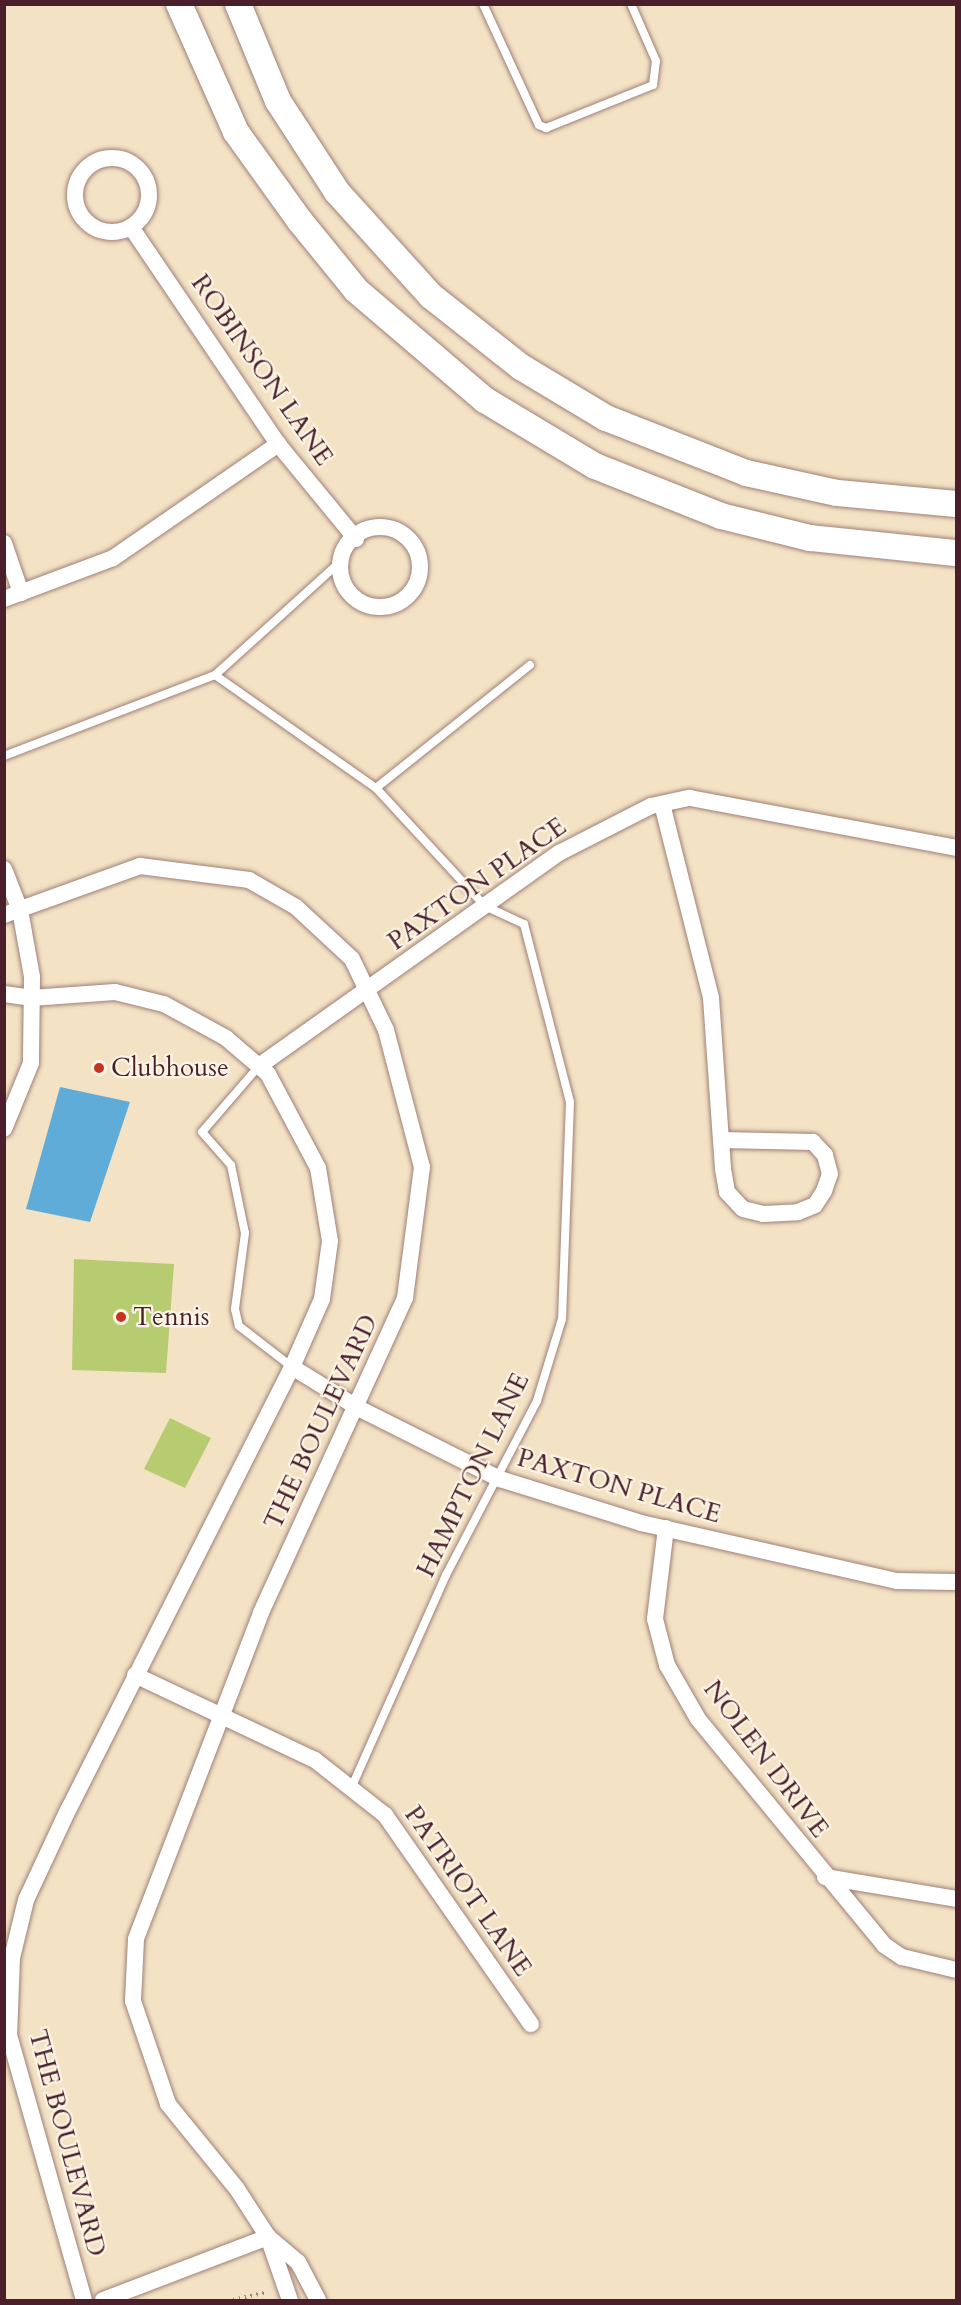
<!DOCTYPE html>
<style>
body{margin:0}
#map{position:relative;width:961px;height:2305px;overflow:hidden;background:#f4e2c5;font-family:Cardo,serif}
div>[style]{position:absolute}
.green>*{inset:0;background:#b7cc70}
.water>*{inset:0;background:#5facd8}
.path>*{height:4px;margin-top:-2px;transform-origin:0;background:repeating-linear-gradient(90deg,#9f8078 0 1.5px,transparent 0 6px)}
.roads{filter:drop-shadow(0 0 2px #9f8078) drop-shadow(0 0 2px #9f8078)}
.service>*{height:8px;margin:-4px;padding:0 4px;transform-origin:4px;border-radius:4px;background:#fff}
.minor>*{height:16px;margin:-8px;padding:0 8px;transform-origin:8px;border-radius:8px;background:#fff}
.minor>.ring{margin:-8px;padding:0;box-sizing:content-box;background:none;border:16px solid #fff;border-radius:50%}
.primary>*{height:26px;margin:-13px;padding:0 13px;transform-origin:13px;border-radius:13px;background:#fff}
.dots>*{width:16px;height:16px;translate:-50% -50%;box-sizing:border-box;border:3px solid #fcf5e5;border-radius:50%}
span{translate:-50% -50%;white-space:nowrap;text-align:center;line-height:1.15;-webkit-text-stroke:4.5px #fcf5e5;paint-order:stroke}
.street-label{font-size:26px;color:#4a1f2b}
.poi-label{font-size:26px;color:#4a1f2b}
.left{translate:0 -50%;text-align:left}
.frame{position:absolute;inset:0;border:6px solid #4a1f2b;pointer-events:none}
</style>
<div id="map">
<div class="green">
<i style="clip-path:polygon(74px 1259px,174px 1264px,166px 1373px,72px 1370px)"></i>
<i style="clip-path:polygon(170px 1418px,211px 1438px,185px 1488px,144px 1469px)"></i>
</div>
<div class="water">
<i style="clip-path:polygon(60px 1087px,130px 1102px,90px 1222px,26px 1209px)"></i>
</div>
<div class="path">
<i style="left:233px;top:2300px;width:35px;rotate:-13deg"></i>
</div>
<div class="roads">
<div class="service">
<i style="left:483px;top:4px;width:133px;rotate:65.2deg"></i>
<i style="left:539px;top:125px;width:8px;rotate:23deg"></i>
<i style="left:546px;top:128px;width:115px;rotate:-21.9deg"></i>
<i style="left:653px;top:85px;width:24px;rotate:-83deg"></i>
<i style="left:656px;top:61px;width:62px;rotate:-113.7deg"></i>
<i style="left:215px;top:675px;width:197px;rotate:35.1deg"></i>
<i style="left:376px;top:788px;width:161px;rotate:47.3deg"></i>
<i style="left:485px;top:906px;width:43px;rotate:24.8deg"></i>
<i style="left:524px;top:924px;width:184px;rotate:75.5deg"></i>
<i style="left:570px;top:1102px;width:217px;rotate:92.1deg"></i>
<i style="left:562px;top:1319px;width:86px;rotate:107deg"></i>
<i style="left:537px;top:1401px;width:196px;rotate:117.6deg"></i>
<i style="left:446px;top:1575px;width:233px;rotate:114deg"></i>
<i style="left:4px;top:756px;width:226px;rotate:-21deg"></i>
<i style="left:215px;top:675px;width:169px;rotate:-42.1deg"></i>
<i style="left:376px;top:788px;width:197px;rotate:-38.6deg"></i>
<i style="left:259px;top:1066px;width:87px;rotate:130.8deg"></i>
<i style="left:202px;top:1132px;width:44px;rotate:48.7deg"></i>
<i style="left:231px;top:1165px;width:69px;rotate:78.4deg"></i>
<i style="left:245px;top:1233px;width:77px;rotate:97.5deg"></i>
<i style="left:235px;top:1309px;width:17px;rotate:77deg"></i>
<i style="left:239px;top:1326px;width:67px;rotate:37.7deg"></i>
</div>
<div class="minor">
<i class="ring" style="left:75px;top:158px;width:58px;height:58px"></i>
<i style="left:131px;top:227px;width:262px;rotate:55.9deg"></i>
<i style="left:278px;top:444px;width:123px;rotate:50.6deg"></i>
<i class="ring" style="left:340px;top:527px;width:64px;height:64px"></i>
<i style="left:4px;top:543px;width:53px;rotate:71.2deg"></i>
<i style="left:4px;top:599px;width:116px;rotate:-20.6deg"></i>
<i style="left:113px;top:558px;width:201px;rotate:-34.6deg"></i>
<i style="left:662px;top:804px;width:200px;rotate:75.8deg"></i>
<i style="left:711px;top:998px;width:142px;rotate:86deg"></i>
<i style="left:721px;top:1140px;width:29px;rotate:86deg"></i>
<i style="left:723px;top:1169px;width:23px;rotate:80deg"></i>
<i style="left:727px;top:1192px;width:23px;rotate:47deg"></i>
<i style="left:743px;top:1209px;width:21px;rotate:14deg"></i>
<i style="left:763px;top:1214px;width:35px;rotate:-3deg"></i>
<i style="left:798px;top:1212px;width:18px;rotate:-22deg"></i>
<i style="left:815px;top:1205px;width:17px;rotate:-57deg"></i>
<i style="left:824px;top:1191px;width:18px;rotate:-71deg"></i>
<i style="left:830px;top:1174px;width:20px;rotate:-105deg"></i>
<i style="left:825px;top:1155px;width:18px;rotate:-133deg"></i>
<i style="left:813px;top:1142px;width:92px;rotate:-178.8deg"></i>
<i style="left:4px;top:869px;width:44px;rotate:68.7deg"></i>
<i style="left:20px;top:910px;width:68px;rotate:79.8deg"></i>
<i style="left:32px;top:977px;width:86px;rotate:90.7deg"></i>
<i style="left:31px;top:1063px;width:71px;rotate:112.2deg"></i>
<i style="left:4px;top:915px;width:145px;rotate:-19.8deg"></i>
<i style="left:140px;top:866px;width:110px;rotate:7.3deg"></i>
<i style="left:249px;top:880px;width:54px;rotate:29.9deg"></i>
<i style="left:296px;top:907px;width:76px;rotate:42.9deg"></i>
<i style="left:352px;top:959px;width:79px;rotate:64.4deg"></i>
<i style="left:386px;top:1030px;width:142px;rotate:75.3deg"></i>
<i style="left:422px;top:1167px;width:132px;rotate:97.4deg"></i>
<i style="left:405px;top:1298px;width:346px;rotate:114.6deg"></i>
<i style="left:261px;top:1613px;width:349px;rotate:111deg"></i>
<i style="left:136px;top:1939px;width:62px;rotate:92.8deg"></i>
<i style="left:133px;top:2001px;width:109px;rotate:71.2deg"></i>
<i style="left:168px;top:2104px;width:109px;rotate:50.9deg"></i>
<i style="left:237px;top:2189px;width:57px;rotate:57.1deg"></i>
<i style="left:268px;top:2237px;width:39px;rotate:40deg"></i>
<i style="left:298px;top:2262px;width:43px;rotate:62.2deg"></i>
<i style="left:4px;top:994px;width:27px;rotate:8deg"></i>
<i style="left:31px;top:998px;width:84px;rotate:-4.1deg"></i>
<i style="left:115px;top:992px;width:50px;rotate:13.8deg"></i>
<i style="left:164px;top:1004px;width:71px;rotate:28.7deg"></i>
<i style="left:226px;top:1038px;width:55px;rotate:40.6deg"></i>
<i style="left:268px;top:1074px;width:106px;rotate:62deg"></i>
<i style="left:318px;top:1168px;width:74px;rotate:80.7deg"></i>
<i style="left:330px;top:1241px;width:59px;rotate:97.9deg"></i>
<i style="left:322px;top:1299px;width:74px;rotate:113.8deg"></i>
<i style="left:292px;top:1367px;width:496px;rotate:116.8deg"></i>
<i style="left:68px;top:1810px;width:99px;rotate:115deg"></i>
<i style="left:26px;top:1900px;width:60px;rotate:103.6deg"></i>
<i style="left:12px;top:1958px;width:77px;rotate:92.2deg"></i>
<i style="left:9px;top:2035px;width:275px;rotate:74.2deg"></i>
<i style="left:259px;top:1066px;width:368px;rotate:-35.4deg"></i>
<i style="left:559px;top:853px;width:103px;rotate:-27.1deg"></i>
<i style="left:651px;top:806px;width:40px;rotate:-12deg"></i>
<i style="left:690px;top:798px;width:271px;rotate:10.6deg"></i>
<i style="left:292px;top:1367px;width:78px;rotate:31.8deg"></i>
<i style="left:358px;top:1408px;width:159px;rotate:26.6deg"></i>
<i style="left:500px;top:1479px;width:148px;rotate:17.3deg"></i>
<i style="left:641px;top:1523px;width:262px;rotate:12.8deg"></i>
<i style="left:897px;top:1581px;width:59px;rotate:1deg"></i>
<i style="left:666px;top:1528px;width:92px;rotate:96.9deg"></i>
<i style="left:655px;top:1619px;width:48px;rotate:75.4deg"></i>
<i style="left:667px;top:1665px;width:62px;rotate:60.1deg"></i>
<i style="left:698px;top:1719px;width:293px;rotate:50.5deg"></i>
<i style="left:884px;top:1945px;width:22px;rotate:34deg"></i>
<i style="left:902px;top:1957px;width:56px;rotate:13.5deg"></i>
<i style="left:135px;top:1675px;width:199px;rotate:25.3deg"></i>
<i style="left:315px;top:1760px;width:89px;rotate:38.2deg"></i>
<i style="left:385px;top:1815px;width:255px;rotate:55.1deg"></i>
<i style="left:825px;top:1877px;width:133px;rotate:9.5deg"></i>
<i style="left:268px;top:2237px;width:67px;rotate:70.8deg"></i>
<i style="left:103px;top:2300px;width:177px;rotate:-20.9deg"></i>
</div>
<div class="primary">
<i style="left:179px;top:4px;width:140px;rotate:66deg"></i>
<i style="left:236px;top:132px;width:110px;rotate:54.3deg"></i>
<i style="left:300px;top:221px;width:89px;rotate:50.9deg"></i>
<i style="left:356px;top:290px;width:170px;rotate:40.5deg"></i>
<i style="left:485px;top:400px;width:128px;rotate:31deg"></i>
<i style="left:595px;top:466px;width:136px;rotate:21.6deg"></i>
<i style="left:721px;top:516px;width:92px;rotate:13.9deg"></i>
<i style="left:810px;top:538px;width:147px;rotate:5.9deg"></i>
<i style="left:238px;top:4px;width:105px;rotate:67.6deg"></i>
<i style="left:278px;top:101px;width:108px;rotate:57deg"></i>
<i style="left:337px;top:192px;width:140px;rotate:47.9deg"></i>
<i style="left:431px;top:296px;width:115px;rotate:38.3deg"></i>
<i style="left:521px;top:367px;width:99px;rotate:31deg"></i>
<i style="left:606px;top:418px;width:150px;rotate:21.4deg"></i>
<i style="left:746px;top:473px;width:93px;rotate:12.4deg"></i>
<i style="left:837px;top:493px;width:120px;rotate:5.3deg"></i>
</div>
</div>
<div class="dots">
<i style="left:99px;top:1068px;background:#c8321e"></i>
<i style="left:121px;top:1317px;background:#c8321e"></i>
</div>
<div class="street-label">
<span style="left:262px;top:370px;rotate:55deg">ROBINSON LANE</span>
<span style="left:477px;top:884px;rotate:-35deg">PAXTON PLACE</span>
<span style="left:321px;top:1422px;rotate:-65deg">THE BOULEVARD</span>
<span style="left:473px;top:1475px;rotate:-64deg">HAMPTON LANE</span>
<span style="left:619px;top:1486px;rotate:16deg">PAXTON PLACE</span>
<span style="left:766px;top:1759px;rotate:53deg">NOLEN DRIVE</span>
<span style="left:468px;top:1891px;rotate:55deg">PATRIOT LANE</span>
<span style="left:67px;top:2143px;rotate:75deg">THE BOULEVARD</span>
</div>
<div class="poi-label">
<span class="left" style="left:111px;top:1068px">Clubhouse</span>
<span class="left" style="left:133px;top:1317px">Tennis</span>
</div>
<div class="frame"></div>
</div>
